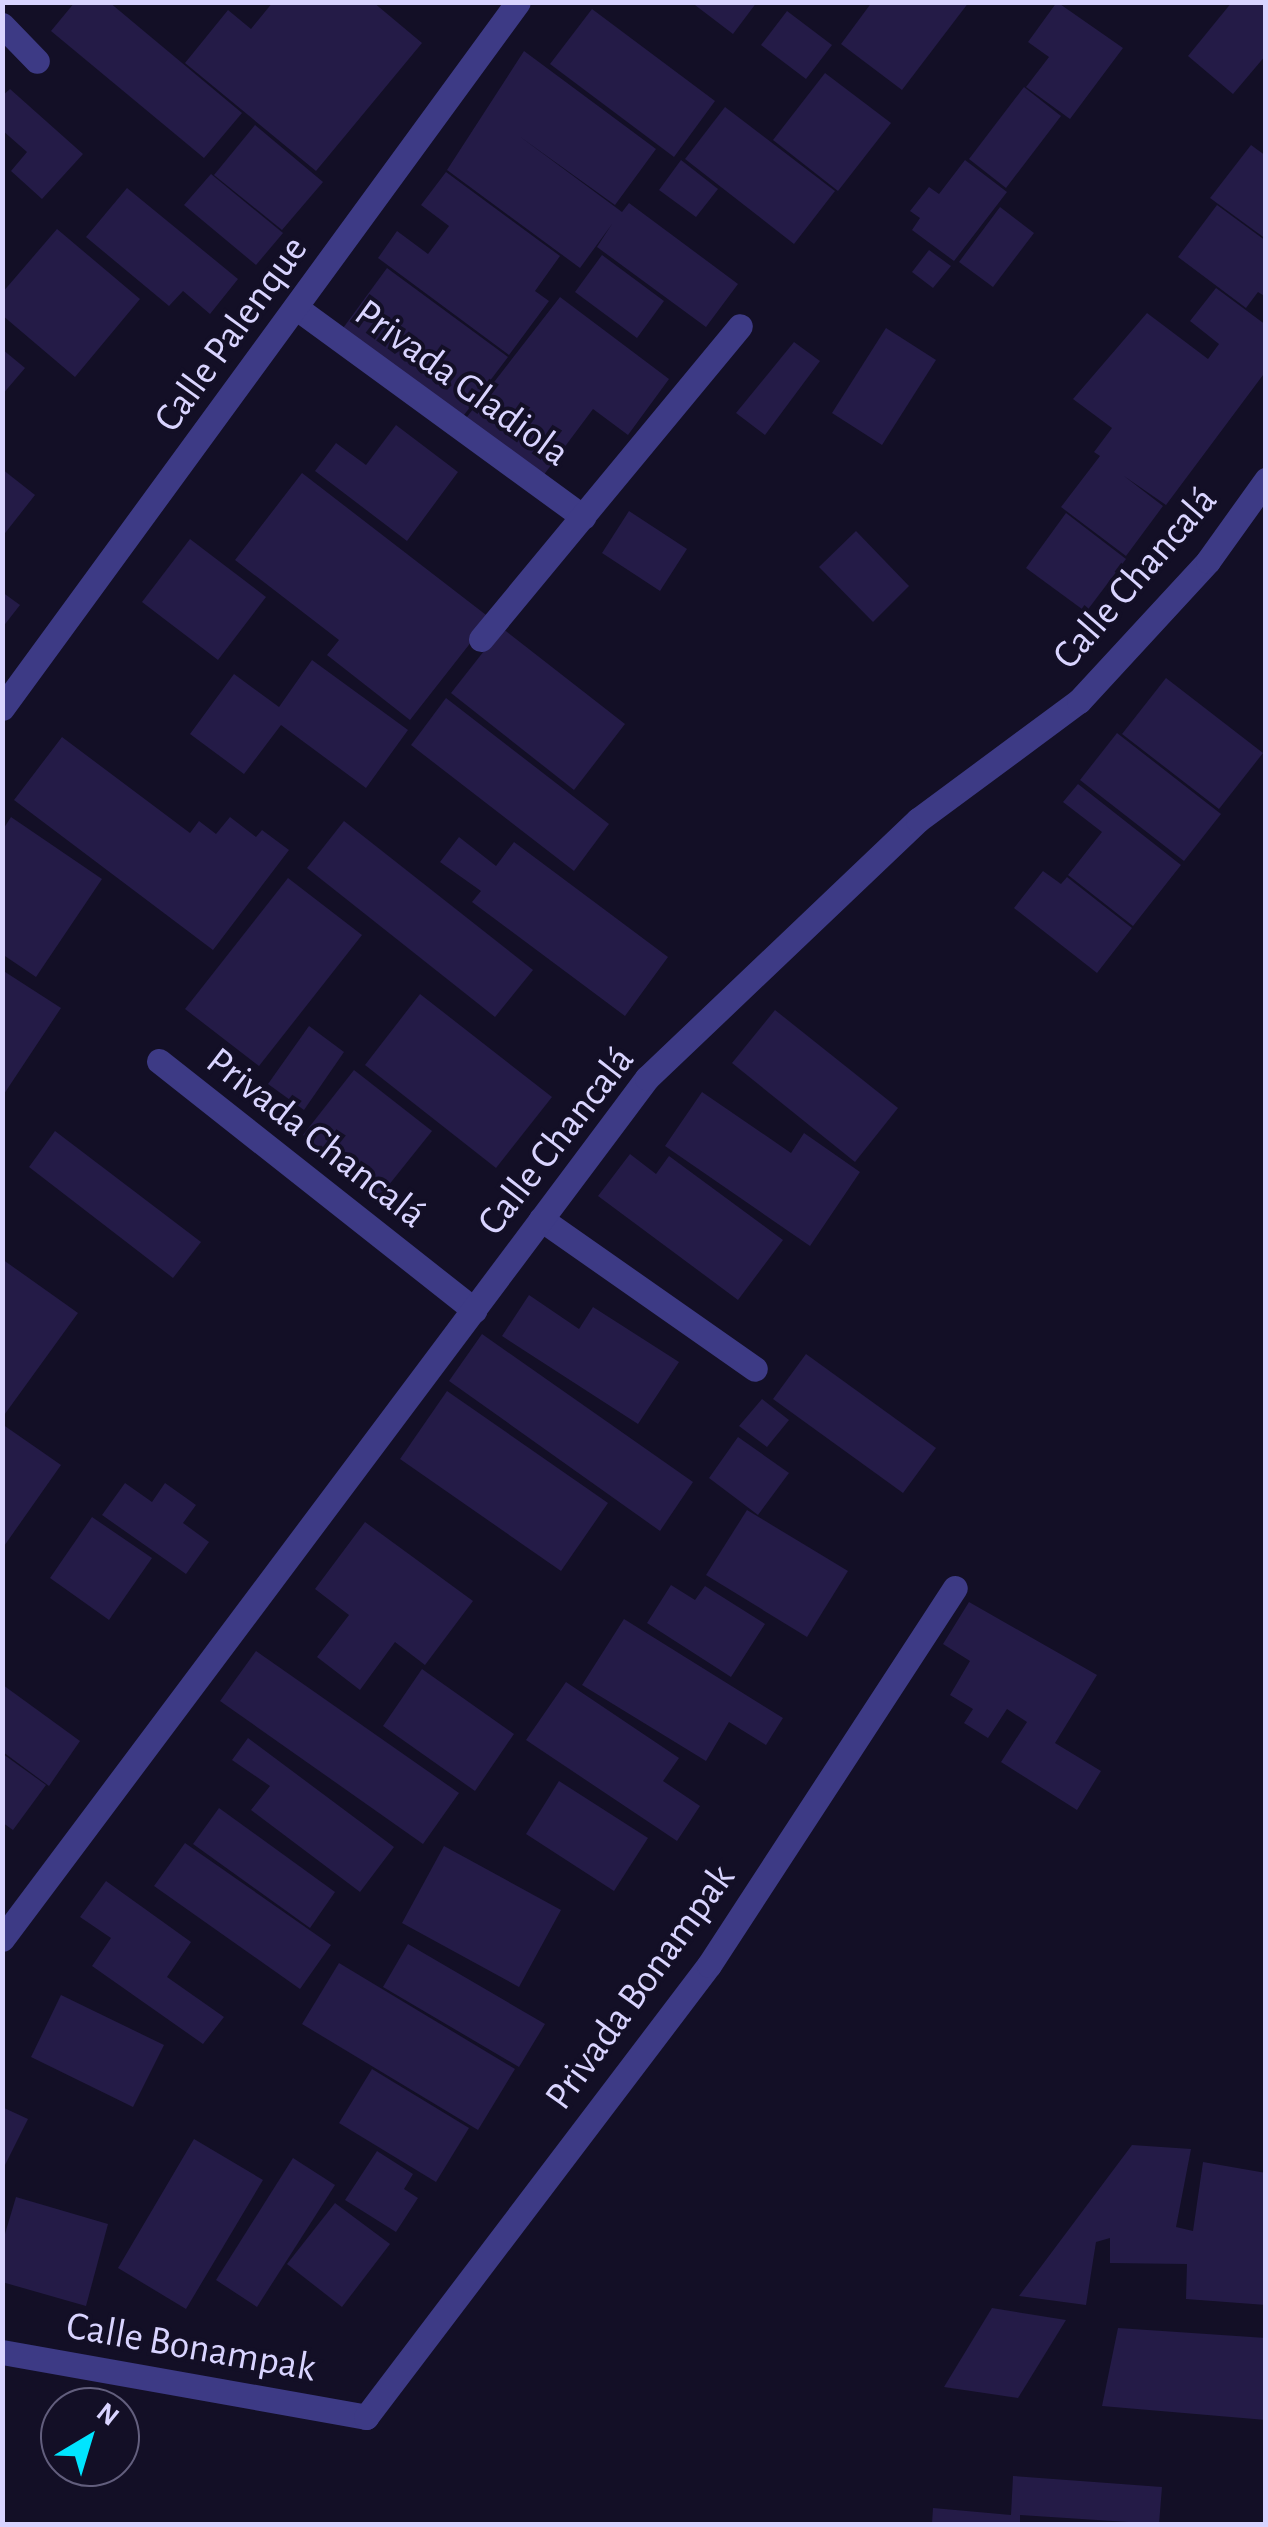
<!DOCTYPE html>
<meta charset="utf-8">
<style>
body{margin:0}
#map{position:relative;width:1268px;height:2527px;overflow:hidden;background:#130f26;font-family:"Alegreya Sans",sans-serif}
div>[style]{position:absolute}
.building>*{inset:0;background:#241b47}
.minor>*{height:25px;margin:-12.5px;padding:0 12.5px;transform-origin:12.5px;border-radius:12.5px;background:#3d3a85}
span{translate:-50% -50%;white-space:nowrap;text-align:center;line-height:1.15;-webkit-text-stroke:8px #130f26;paint-order:stroke}
.street-label{font-size:40px;color:#d9d4ff}
.frame{position:absolute;inset:0;border:5px solid #d9d4ff;pointer-events:none}
.north{position:absolute;left:40px;top:2387px;width:100px;height:100px;box-sizing:border-box;background:#130f26;border:2px solid #625e7d;border-radius:50%;rotate:38deg;font-size:28px;font-weight:700;line-height:40px;text-align:center;color:#d9d4ff}
.north::after{content:'';display:block;margin:auto;width:35px;height:45px;background:#00e5ff;clip-path:polygon(50% 0,100% 100%,50% 72%,0 100%)}
</style>
<div id="map">
<div class="building">
<i style="clip-path:polygon(75px 2px,109px 2px,242px 113px,204px 158px,51px 31px)"></i>
<i style="clip-path:polygon(273px 2px,373px 2px,422px 43px,316px 171px,185px 63px,228px 10px,251px 29px)"></i>
<i style="clip-path:polygon(691px 2px,757px 2px,733px 34px)"></i>
<i style="clip-path:polygon(872px 2px,969px 2px,902px 90px,841px 44px)"></i>
<i style="clip-path:polygon(1057px 2px,1123px 48px,1070px 119px,1026px 87px,1049px 57px,1028px 42px)"></i>
<i style="clip-path:polygon(1232px 2px,1266px 2px,1266px 55px,1233px 94px,1188px 56px)"></i>
<i style="clip-path:polygon(592px 9px,715px 101px,674px 157px,550px 64px)"></i>
<i style="clip-path:polygon(787px 11px,832px 45px,806px 79px,761px 45px)"></i>
<i style="clip-path:polygon(524px 51px,656px 149px,615px 205px,519px 136px,622px 212px,629px 203px,738px 284px,706px 327px,597px 247px,612px 224px,580px 268px,447px 170px)"></i>
<i style="clip-path:polygon(825px 73px,891px 123px,838px 191px,773px 140px)"></i>
<i style="clip-path:polygon(1024px 87px,1061px 116px,1006px 188px,969px 159px)"></i>
<i style="clip-path:polygon(10px 89px,83px 154px,42px 199px,11px 171px,27px 152px,2px 130px,2px 96px)"></i>
<i style="clip-path:polygon(725px 107px,835px 191px,794px 244px,685px 159px)"></i>
<i style="clip-path:polygon(255px 125px,323px 182px,282px 230px,214px 175px)"></i>
<i style="clip-path:polygon(1251px 145px,1266px 156px,1266px 239px,1210px 198px)"></i>
<i style="clip-path:polygon(681px 160px,718px 189px,696px 217px,659px 190px)"></i>
<i style="clip-path:polygon(965px 160px,1007px 192px,954px 261px,912px 230px,920px 218px,910px 211px,929px 187px,939px 194px)"></i>
<i style="clip-path:polygon(446px 172px,560px 256px,535px 291px,549px 301px,509px 355px,378px 258px,397px 231px,428px 254px,449px 226px,421px 205px)"></i>
<i style="clip-path:polygon(211px 174px,283px 233px,256px 265px,184px 205px)"></i>
<i style="clip-path:polygon(127px 188px,238px 279px,210px 314px,183px 291px,169px 306px,86px 237px)"></i>
<i style="clip-path:polygon(1217px 205px,1266px 241px,1266px 297px,1258px 292px,1246px 308px,1178px 257px)"></i>
<i style="clip-path:polygon(1000px 207px,1034px 233px,993px 287px,959px 262px)"></i>
<i style="clip-path:polygon(57px 229px,140px 299px,75px 377px,2px 315px,2px 293px)"></i>
<i style="clip-path:polygon(929px 250px,951px 266px,933px 288px,912px 272px)"></i>
<i style="clip-path:polygon(602px 255px,664px 301px,637px 338px,575px 292px)"></i>
<i style="clip-path:polygon(387px 268px,508px 357px,458px 423px,338px 335px)"></i>
<i style="clip-path:polygon(1216px 288px,1266px 325px,1266px 371px,1166px 505px,1124px 476px,1163px 506px,1126px 556px,1061px 507px,1100px 456px,1094px 452px,1112px 428px,1073px 399px,1147px 313px,1208px 359px,1219px 344px,1190px 321px)"></i>
<i style="clip-path:polygon(560px 297px,669px 379px,628px 435px,593px 409px,540px 480px,463px 422px)"></i>
<i style="clip-path:polygon(886px 328px,936px 360px,882px 445px,832px 413px)"></i>
<i style="clip-path:polygon(794px 342px,820px 361px,765px 435px,736px 413px)"></i>
<i style="clip-path:polygon(2px 349px,25px 368px,2px 395px)"></i>
<i style="clip-path:polygon(396px 425px,458px 472px,407px 541px,315px 471px,336px 443px,366px 465px)"></i>
<i style="clip-path:polygon(2px 469px,35px 495px,2px 537px)"></i>
<i style="clip-path:polygon(302px 473px,490px 618px,410px 720px,327px 655px,339px 640px,235px 560px)"></i>
<i style="clip-path:polygon(629px 511px,687px 549px,660px 591px,602px 553px)"></i>
<i style="clip-path:polygon(1066px 513px,1126px 559px,1086px 612px,1026px 568px)"></i>
<i style="clip-path:polygon(856px 531px,909px 586px,873px 622px,819px 567px)"></i>
<i style="clip-path:polygon(190px 539px,266px 597px,218px 660px,142px 602px)"></i>
<i style="clip-path:polygon(2px 592px,20px 605px,2px 628px)"></i>
<i style="clip-path:polygon(502px 628px,625px 724px,574px 790px,451px 693px)"></i>
<i style="clip-path:polygon(312px 660px,408px 730px,366px 788px,281px 725px,244px 774px,190px 734px,234px 674px,279px 707px)"></i>
<i style="clip-path:polygon(1166px 678px,1263px 753px,1219px 809px,1122px 734px)"></i>
<i style="clip-path:polygon(446px 698px,609px 824px,574px 871px,411px 745px)"></i>
<i style="clip-path:polygon(1117px 733px,1221px 814px,1184px 861px,1080px 780px)"></i>
<i style="clip-path:polygon(62px 737px,190px 833px,199px 821px,216px 834px,230px 817px,256px 837px,262px 830px,289px 850px,213px 950px,14px 800px)"></i>
<i style="clip-path:polygon(1078px 784px,1181px 865px,1133px 926px,1068px 875px,1102px 832px,1063px 802px)"></i>
<i style="clip-path:polygon(11px 817px,102px 879px,36px 977px,2px 954px,2px 831px)"></i>
<i style="clip-path:polygon(344px 821px,533px 970px,495px 1017px,307px 868px)"></i>
<i style="clip-path:polygon(459px 837px,496px 866px,514px 842px,668px 957px,625px 1016px,472px 902px,481px 891px,440px 862px)"></i>
<i style="clip-path:polygon(1043px 871px,1061px 884px,1067px 877px,1132px 928px,1097px 973px,1014px 908px)"></i>
<i style="clip-path:polygon(288px 878px,362px 935px,259px 1066px,185px 1009px)"></i>
<i style="clip-path:polygon(2px 970px,61px 1008px,2px 1097px)"></i>
<i style="clip-path:polygon(420px 994px,552px 1097px,496px 1168px,365px 1065px)"></i>
<i style="clip-path:polygon(775px 1010px,898px 1108px,855px 1162px,732px 1063px)"></i>
<i style="clip-path:polygon(309px 1026px,344px 1052px,304px 1110px,268px 1084px)"></i>
<i style="clip-path:polygon(354px 1070px,432px 1131px,380px 1196px,303px 1135px)"></i>
<i style="clip-path:polygon(702px 1092px,791px 1153px,804px 1133px,860px 1172px,810px 1246px,665px 1146px)"></i>
<i style="clip-path:polygon(55px 1131px,201px 1242px,173px 1278px,29px 1167px)"></i>
<i style="clip-path:polygon(630px 1154px,656px 1174px,669px 1156px,783px 1240px,738px 1300px,598px 1196px)"></i>
<i style="clip-path:polygon(2px 1259px,78px 1313px,2px 1418px)"></i>
<i style="clip-path:polygon(529px 1295px,579px 1329px,593px 1307px,679px 1362px,638px 1424px,502px 1336px)"></i>
<i style="clip-path:polygon(482px 1334px,693px 1482px,660px 1531px,449px 1381px)"></i>
<i style="clip-path:polygon(806px 1354px,936px 1448px,903px 1493px,773px 1399px)"></i>
<i style="clip-path:polygon(447px 1391px,608px 1503px,561px 1571px,400px 1459px)"></i>
<i style="clip-path:polygon(762px 1399px,789px 1420px,767px 1447px,739px 1426px)"></i>
<i style="clip-path:polygon(2px 1424px,61px 1465px,2px 1549px)"></i>
<i style="clip-path:polygon(738px 1437px,789px 1473px,758px 1515px,709px 1478px)"></i>
<i style="clip-path:polygon(125px 1483px,152px 1502px,165px 1483px,196px 1505px,183px 1523px,209px 1542px,186px 1574px,102px 1515px)"></i>
<i style="clip-path:polygon(747px 1510px,848px 1571px,807px 1637px,706px 1575px)"></i>
<i style="clip-path:polygon(92px 1517px,152px 1558px,109px 1620px,50px 1578px)"></i>
<i style="clip-path:polygon(365px 1522px,473px 1601px,425px 1665px,395px 1642px,360px 1690px,317px 1657px,349px 1615px,315px 1589px)"></i>
<i style="clip-path:polygon(671px 1585px,695px 1600px,705px 1586px,765px 1624px,731px 1677px,647px 1623px)"></i>
<i style="clip-path:polygon(969px 1602px,1097px 1675px,1055px 1743px,1101px 1771px,1077px 1810px,1001px 1762px,1027px 1722px,1007px 1709px,988px 1738px,964px 1723px,973px 1709px,950px 1695px,970px 1661px,943px 1644px)"></i>
<i style="clip-path:polygon(624px 1619px,783px 1718px,766px 1745px,729px 1722px,706px 1761px,582px 1685px)"></i>
<i style="clip-path:polygon(256px 1651px,459px 1793px,423px 1844px,220px 1701px)"></i>
<i style="clip-path:polygon(422px 1669px,514px 1734px,475px 1791px,383px 1726px)"></i>
<i style="clip-path:polygon(566px 1682px,679px 1758px,663px 1781px,700px 1806px,677px 1841px,526px 1740px)"></i>
<i style="clip-path:polygon(3px 1685px,80px 1741px,49px 1786px,3px 1752px)"></i>
<i style="clip-path:polygon(248px 1738px,394px 1847px,360px 1892px,251px 1810px,270px 1786px,232px 1760px)"></i>
<i style="clip-path:polygon(3px 1754px,46px 1785px,13px 1830px,3px 1823px)"></i>
<i style="clip-path:polygon(559px 1781px,648px 1838px,614px 1891px,526px 1834px)"></i>
<i style="clip-path:polygon(219px 1808px,335px 1892px,310px 1928px,193px 1844px)"></i>
<i style="clip-path:polygon(185px 1843px,331px 1945px,300px 1989px,154px 1886px)"></i>
<i style="clip-path:polygon(444px 1846px,561px 1910px,519px 1987px,402px 1923px)"></i>
<i style="clip-path:polygon(106px 1881px,191px 1942px,167px 1977px,224px 2017px,203px 2044px,92px 1966px,111px 1938px,80px 1917px)"></i>
<i style="clip-path:polygon(408px 1944px,545px 2024px,519px 2067px,383px 1987px)"></i>
<i style="clip-path:polygon(339px 1963px,515px 2069px,478px 2130px,302px 2024px)"></i>
<i style="clip-path:polygon(61px 1995px,164px 2045px,133px 2107px,31px 2057px)"></i>
<i style="clip-path:polygon(372px 2069px,469px 2128px,436px 2182px,339px 2123px)"></i>
<i style="clip-path:polygon(2px 2107px,28px 2119px,2px 2171px)"></i>
<i style="clip-path:polygon(194px 2139px,263px 2180px,186px 2309px,118px 2268px)"></i>
<i style="clip-path:polygon(1132px 2145px,1191px 2149px,1176px 2227px,1193px 2231px,1203px 2162px,1266px 2173px,1266px 2305px,1186px 2299px,1187px 2264px,1110px 2263px,1110px 2238px,1096px 2242px,1086px 2305px,1019px 2296px)"></i>
<i style="clip-path:polygon(377px 2151px,413px 2174px,404px 2189px,418px 2198px,396px 2232px,345px 2200px)"></i>
<i style="clip-path:polygon(293px 2158px,335px 2185px,257px 2307px,216px 2280px)"></i>
<i style="clip-path:polygon(16px 2197px,108px 2224px,86px 2306px,2px 2282px,2px 2244px)"></i>
<i style="clip-path:polygon(335px 2203px,390px 2244px,342px 2307px,287px 2264px)"></i>
<i style="clip-path:polygon(992px 2308px,1066px 2320px,1018px 2398px,944px 2387px)"></i>
<i style="clip-path:polygon(1118px 2328px,1266px 2338px,1266px 2420px,1102px 2406px)"></i>
<i style="clip-path:polygon(1013px 2476px,1162px 2487px,1159px 2524px,1020px 2515px,1020px 2524px,932px 2524px,933px 2508px,1011px 2515px)"></i>
</div>
<div class="minor">
<i style="left:2px;top:25px;width:50px;rotate:45.8deg"></i>
<i style="left:298px;top:309px;width:353px;rotate:36.1deg"></i>
<i style="left:481px;top:639px;width:406px;rotate:-50.4deg"></i>
<i style="left:2px;top:708px;width:874px;rotate:-53.84deg"></i>
<i style="left:159px;top:1061px;width:402px;rotate:38.3deg"></i>
<i style="left:541px;top:1219px;width:261px;rotate:35deg"></i>
<i style="left:2px;top:1939px;width:1076px;rotate:-53.16deg"></i>
<i style="left:647px;top:1078px;width:374px;rotate:-43.6deg"></i>
<i style="left:918px;top:820px;width:200px;rotate:-36.5deg"></i>
<i style="left:1079px;top:701px;width:190px;rotate:-47.3deg"></i>
<i style="left:1208px;top:561px;width:100px;rotate:-54.4deg"></i>
<i style="left:2px;top:2352px;width:370px;rotate:10.1deg"></i>
<i style="left:366px;top:2417px;width:567px;rotate:-52.81deg"></i>
<i style="left:709px;top:1965px;width:450px;rotate:-56.9deg"></i>
</div>
<div class="street-label">
<span style="left:231px;top:334px;rotate:-54deg">Calle Palenque</span>
<span style="left:462px;top:383px;rotate:36deg">Privada Gladiola</span>
<span style="left:1135px;top:578px;rotate:-49deg">Calle Chancalá</span>
<span style="left:316px;top:1138px;rotate:38deg">Privada Chancalá</span>
<span style="left:556px;top:1141px;rotate:-52deg">Calle Chancalá</span>
<span style="left:640px;top:1987px;rotate:-54deg">Privada Bonampak</span>
<span style="left:191px;top:2347px;rotate:10deg">Calle Bonampak</span>
</div>
<div class="frame"></div>
<div class="north">N</div>
</div>
